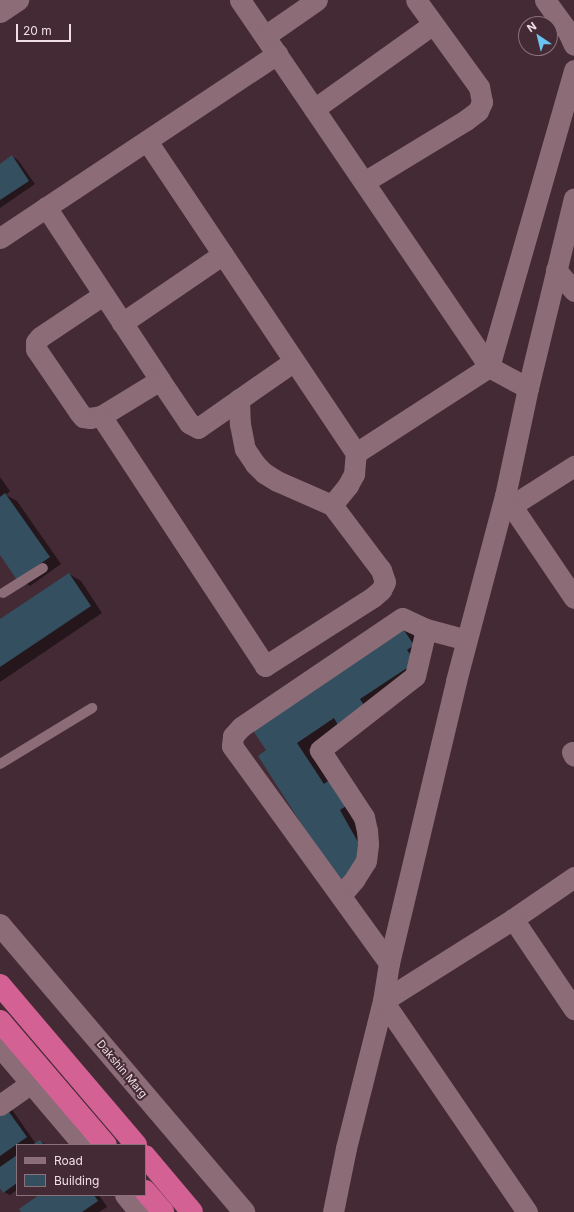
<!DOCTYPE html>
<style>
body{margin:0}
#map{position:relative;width:574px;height:1212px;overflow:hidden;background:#442a34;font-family:Inter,sans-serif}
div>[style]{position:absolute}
.shadow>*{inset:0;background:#0007}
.building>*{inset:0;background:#345060}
.service>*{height:10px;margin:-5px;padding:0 5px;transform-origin:5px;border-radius:5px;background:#8b6c77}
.minor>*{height:21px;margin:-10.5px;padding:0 10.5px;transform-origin:10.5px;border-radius:10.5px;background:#8b6c77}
.tertiary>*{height:22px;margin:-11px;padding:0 11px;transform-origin:11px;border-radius:11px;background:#8b6c77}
.trunk>*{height:22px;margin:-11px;padding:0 11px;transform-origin:11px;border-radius:11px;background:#d36194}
span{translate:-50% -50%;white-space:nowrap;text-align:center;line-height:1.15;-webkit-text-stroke:4px #442a34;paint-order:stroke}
.street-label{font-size:11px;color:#f0dee4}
.legend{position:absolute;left:16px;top:1144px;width:130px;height:52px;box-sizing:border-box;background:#442a34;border:1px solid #89727a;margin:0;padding:5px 7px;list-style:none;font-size:12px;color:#f0dee4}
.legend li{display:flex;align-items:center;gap:8px;height:20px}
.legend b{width:20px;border:1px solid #89727a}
.north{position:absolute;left:518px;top:16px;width:40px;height:40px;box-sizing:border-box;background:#442a34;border:1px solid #89727a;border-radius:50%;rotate:325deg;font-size:11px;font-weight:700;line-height:16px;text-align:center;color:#f0dee4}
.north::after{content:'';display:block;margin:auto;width:14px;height:18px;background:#6bc3f2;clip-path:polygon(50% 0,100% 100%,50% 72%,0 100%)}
.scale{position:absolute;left:16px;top:24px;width:55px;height:18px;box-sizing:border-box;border:2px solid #f0dee4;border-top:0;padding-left:5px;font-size:12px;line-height:14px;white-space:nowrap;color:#f0dee4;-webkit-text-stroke:3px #442a34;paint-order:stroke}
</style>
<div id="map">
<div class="shadow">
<i style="clip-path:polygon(12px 156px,18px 160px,35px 184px,0 208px,0 165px)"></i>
<i style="clip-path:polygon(0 477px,10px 491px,6px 495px,17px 501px,61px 564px,30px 586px,18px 579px,0 553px)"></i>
<i style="clip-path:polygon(69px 574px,81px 581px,102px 613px,0 682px,0 621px)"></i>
<i style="clip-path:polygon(401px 627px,413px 634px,425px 652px,427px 669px,308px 750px,329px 782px,360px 811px,351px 817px,375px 858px,368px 878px,352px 890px,260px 756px)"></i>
<i style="clip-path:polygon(4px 1106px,13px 1111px,36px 1144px,40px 1141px,47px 1145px,17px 1145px,17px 1190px,10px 1195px,4px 1192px,0 1187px,0 1108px)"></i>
<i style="clip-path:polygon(41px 1195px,99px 1195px,107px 1207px,99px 1212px,22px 1212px)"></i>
</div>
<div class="building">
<i style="clip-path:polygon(12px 155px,29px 181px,0 200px,0 164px)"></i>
<i style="clip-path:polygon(5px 493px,50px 557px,17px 580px,0 555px,0 497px)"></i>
<i style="clip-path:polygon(69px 573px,91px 606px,0 667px,0 619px)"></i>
<i style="clip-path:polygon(401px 626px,414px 645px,407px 650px,416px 662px,360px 699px,365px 707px,338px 725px,334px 718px,297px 743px,324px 784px,332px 778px,349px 804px,340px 810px,363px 851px,340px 884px,258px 756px,266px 750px,250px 726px)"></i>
<i style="clip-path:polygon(4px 1105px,27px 1137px,0 1156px,0 1107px)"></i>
<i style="clip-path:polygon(40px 1140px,44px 1145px,32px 1145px)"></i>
<i style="clip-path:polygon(17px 1155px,17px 1183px,3px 1193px,0 1188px,0 1167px)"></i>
<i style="clip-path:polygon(39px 1195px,94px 1195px,98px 1201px,82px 1212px,21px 1212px,19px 1209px)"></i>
</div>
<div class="service">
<i style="left:3px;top:593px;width:47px;rotate:-32deg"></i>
<i style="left:0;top:764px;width:108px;rotate:-31.3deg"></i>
</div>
<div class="minor">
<i style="left:240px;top:0;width:443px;rotate:55.8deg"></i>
<i style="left:489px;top:367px;width:44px;rotate:28.3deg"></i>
<i style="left:545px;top:0;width:39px;rotate:54deg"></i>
<i style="left:568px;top:32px;width:14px;rotate:65deg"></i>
<i style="left:0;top:12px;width:22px;rotate:-34deg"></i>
<i style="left:265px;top:36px;width:63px;rotate:-34.7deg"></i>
<i style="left:314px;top:109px;width:146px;rotate:-35.5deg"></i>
<i style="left:147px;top:141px;width:376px;rotate:56.2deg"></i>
<i style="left:364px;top:182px;width:119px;rotate:-31.3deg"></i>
<i style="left:466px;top:120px;width:15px;rotate:-37deg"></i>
<i style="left:478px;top:111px;width:10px;rotate:-66deg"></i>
<i style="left:482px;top:102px;width:15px;rotate:-101deg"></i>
<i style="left:479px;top:87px;width:107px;rotate:-125.9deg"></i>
<i style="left:46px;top:207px;width:207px;rotate:56.6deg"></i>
<i style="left:160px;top:380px;width:69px;rotate:148.6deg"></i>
<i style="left:101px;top:416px;width:299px;rotate:56.7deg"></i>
<i style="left:265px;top:666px;width:128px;rotate:-32.6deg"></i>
<i style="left:373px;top:597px;width:11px;rotate:-41deg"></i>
<i style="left:381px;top:590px;width:9px;rotate:-63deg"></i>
<i style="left:385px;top:582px;width:13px;rotate:-108deg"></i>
<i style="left:381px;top:570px;width:81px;rotate:-127deg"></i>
<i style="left:332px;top:505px;width:26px;rotate:-51deg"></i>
<i style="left:348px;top:485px;width:13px;rotate:-61deg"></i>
<i style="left:354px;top:474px;width:21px;rotate:-85deg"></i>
<i style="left:356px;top:453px;width:158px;rotate:-32.9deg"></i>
<i style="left:489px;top:367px;width:309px;rotate:-74deg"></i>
<i style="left:0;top:238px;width:333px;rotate:-33.6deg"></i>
<i style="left:556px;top:270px;width:28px;rotate:49deg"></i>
<i style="left:122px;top:323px;width:122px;rotate:-34.3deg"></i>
<i style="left:160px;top:380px;width:52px;rotate:56deg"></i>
<i style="left:189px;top:423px;width:10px;rotate:29deg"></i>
<i style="left:198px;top:428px;width:117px;rotate:-34.9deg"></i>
<i style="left:239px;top:399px;width:25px;rotate:88deg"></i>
<i style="left:240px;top:424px;width:25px;rotate:79deg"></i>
<i style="left:245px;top:449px;width:18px;rotate:56deg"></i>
<i style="left:255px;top:464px;width:13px;rotate:45deg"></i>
<i style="left:264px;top:473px;width:15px;rotate:32deg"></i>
<i style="left:277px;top:481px;width:60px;rotate:23.6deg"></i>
<i style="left:101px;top:416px;width:11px;rotate:170deg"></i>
<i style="left:90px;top:418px;width:7px;rotate:-172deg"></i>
<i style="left:83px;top:417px;width:6px;rotate:-129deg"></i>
<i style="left:79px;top:412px;width:76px;rotate:-124.3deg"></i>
<i style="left:36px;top:349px;width:7px;rotate:-90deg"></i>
<i style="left:36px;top:342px;width:6px;rotate:-51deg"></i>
<i style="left:40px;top:337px;width:76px;rotate:-33.7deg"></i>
<i style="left:505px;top:496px;width:123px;rotate:55.9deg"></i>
<i style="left:511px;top:506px;width:75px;rotate:-32.4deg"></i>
<i style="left:426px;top:629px;width:42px;rotate:15deg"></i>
<i style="left:572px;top:752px;width:4px;rotate:63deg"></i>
<i style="left:341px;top:895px;width:20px;rotate:-49deg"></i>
<i style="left:354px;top:880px;width:22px;rotate:-58deg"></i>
<i style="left:366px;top:861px;width:17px;rotate:-83deg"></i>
<i style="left:368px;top:844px;width:13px;rotate:-94deg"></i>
<i style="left:367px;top:831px;width:14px;rotate:-102deg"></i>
<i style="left:364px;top:817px;width:80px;rotate:-123.3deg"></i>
<i style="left:320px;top:750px;width:120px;rotate:-37.9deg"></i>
<i style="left:415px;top:676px;width:48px;rotate:-76.8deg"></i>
<i style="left:426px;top:629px;width:26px;rotate:-155deg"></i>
<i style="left:402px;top:618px;width:194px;rotate:145.9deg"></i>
<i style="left:241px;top:727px;width:12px;rotate:132deg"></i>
<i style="left:233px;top:736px;width:10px;rotate:96deg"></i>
<i style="left:232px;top:746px;width:268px;rotate:54.1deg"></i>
<i style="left:513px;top:919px;width:74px;rotate:-34.5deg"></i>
<i style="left:0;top:1105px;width:38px;rotate:-35deg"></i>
<i style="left:333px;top:1212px;width:65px;rotate:-78.5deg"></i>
<i style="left:346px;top:1148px;width:152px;rotate:-75.9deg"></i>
<i style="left:383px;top:1001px;width:38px;rotate:-81deg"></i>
<i style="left:389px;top:963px;width:290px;rotate:-76.6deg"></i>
<i style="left:456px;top:681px;width:191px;rotate:-75.2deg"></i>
<i style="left:505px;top:496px;width:110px;rotate:-78deg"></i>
<i style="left:528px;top:388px;width:195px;rotate:-76.4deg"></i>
<i style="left:527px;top:1212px;width:255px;rotate:-124.3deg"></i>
<i style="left:383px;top:1001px;width:154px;rotate:-32.2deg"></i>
<i style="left:513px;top:919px;width:109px;rotate:55.9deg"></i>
</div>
<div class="tertiary">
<i style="left:0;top:925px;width:377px;rotate:49.6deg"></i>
<i style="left:0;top:1046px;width:130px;rotate:49.7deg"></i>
<i style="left:126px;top:1195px;width:22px;rotate:51deg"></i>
</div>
<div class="trunk">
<i style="left:0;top:985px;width:210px;rotate:49.6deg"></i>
<i style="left:0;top:1021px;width:163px;rotate:49.5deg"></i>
<i style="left:145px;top:1156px;width:73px;rotate:50deg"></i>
<i style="left:145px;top:1191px;width:28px;rotate:49deg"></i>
</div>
<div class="street-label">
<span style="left:122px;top:1069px;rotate:50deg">Dakshin Marg</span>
</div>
<ul class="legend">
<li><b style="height:5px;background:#8b6c77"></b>Road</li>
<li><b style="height:11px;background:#345060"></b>Building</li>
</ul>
<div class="north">N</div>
<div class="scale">20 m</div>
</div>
